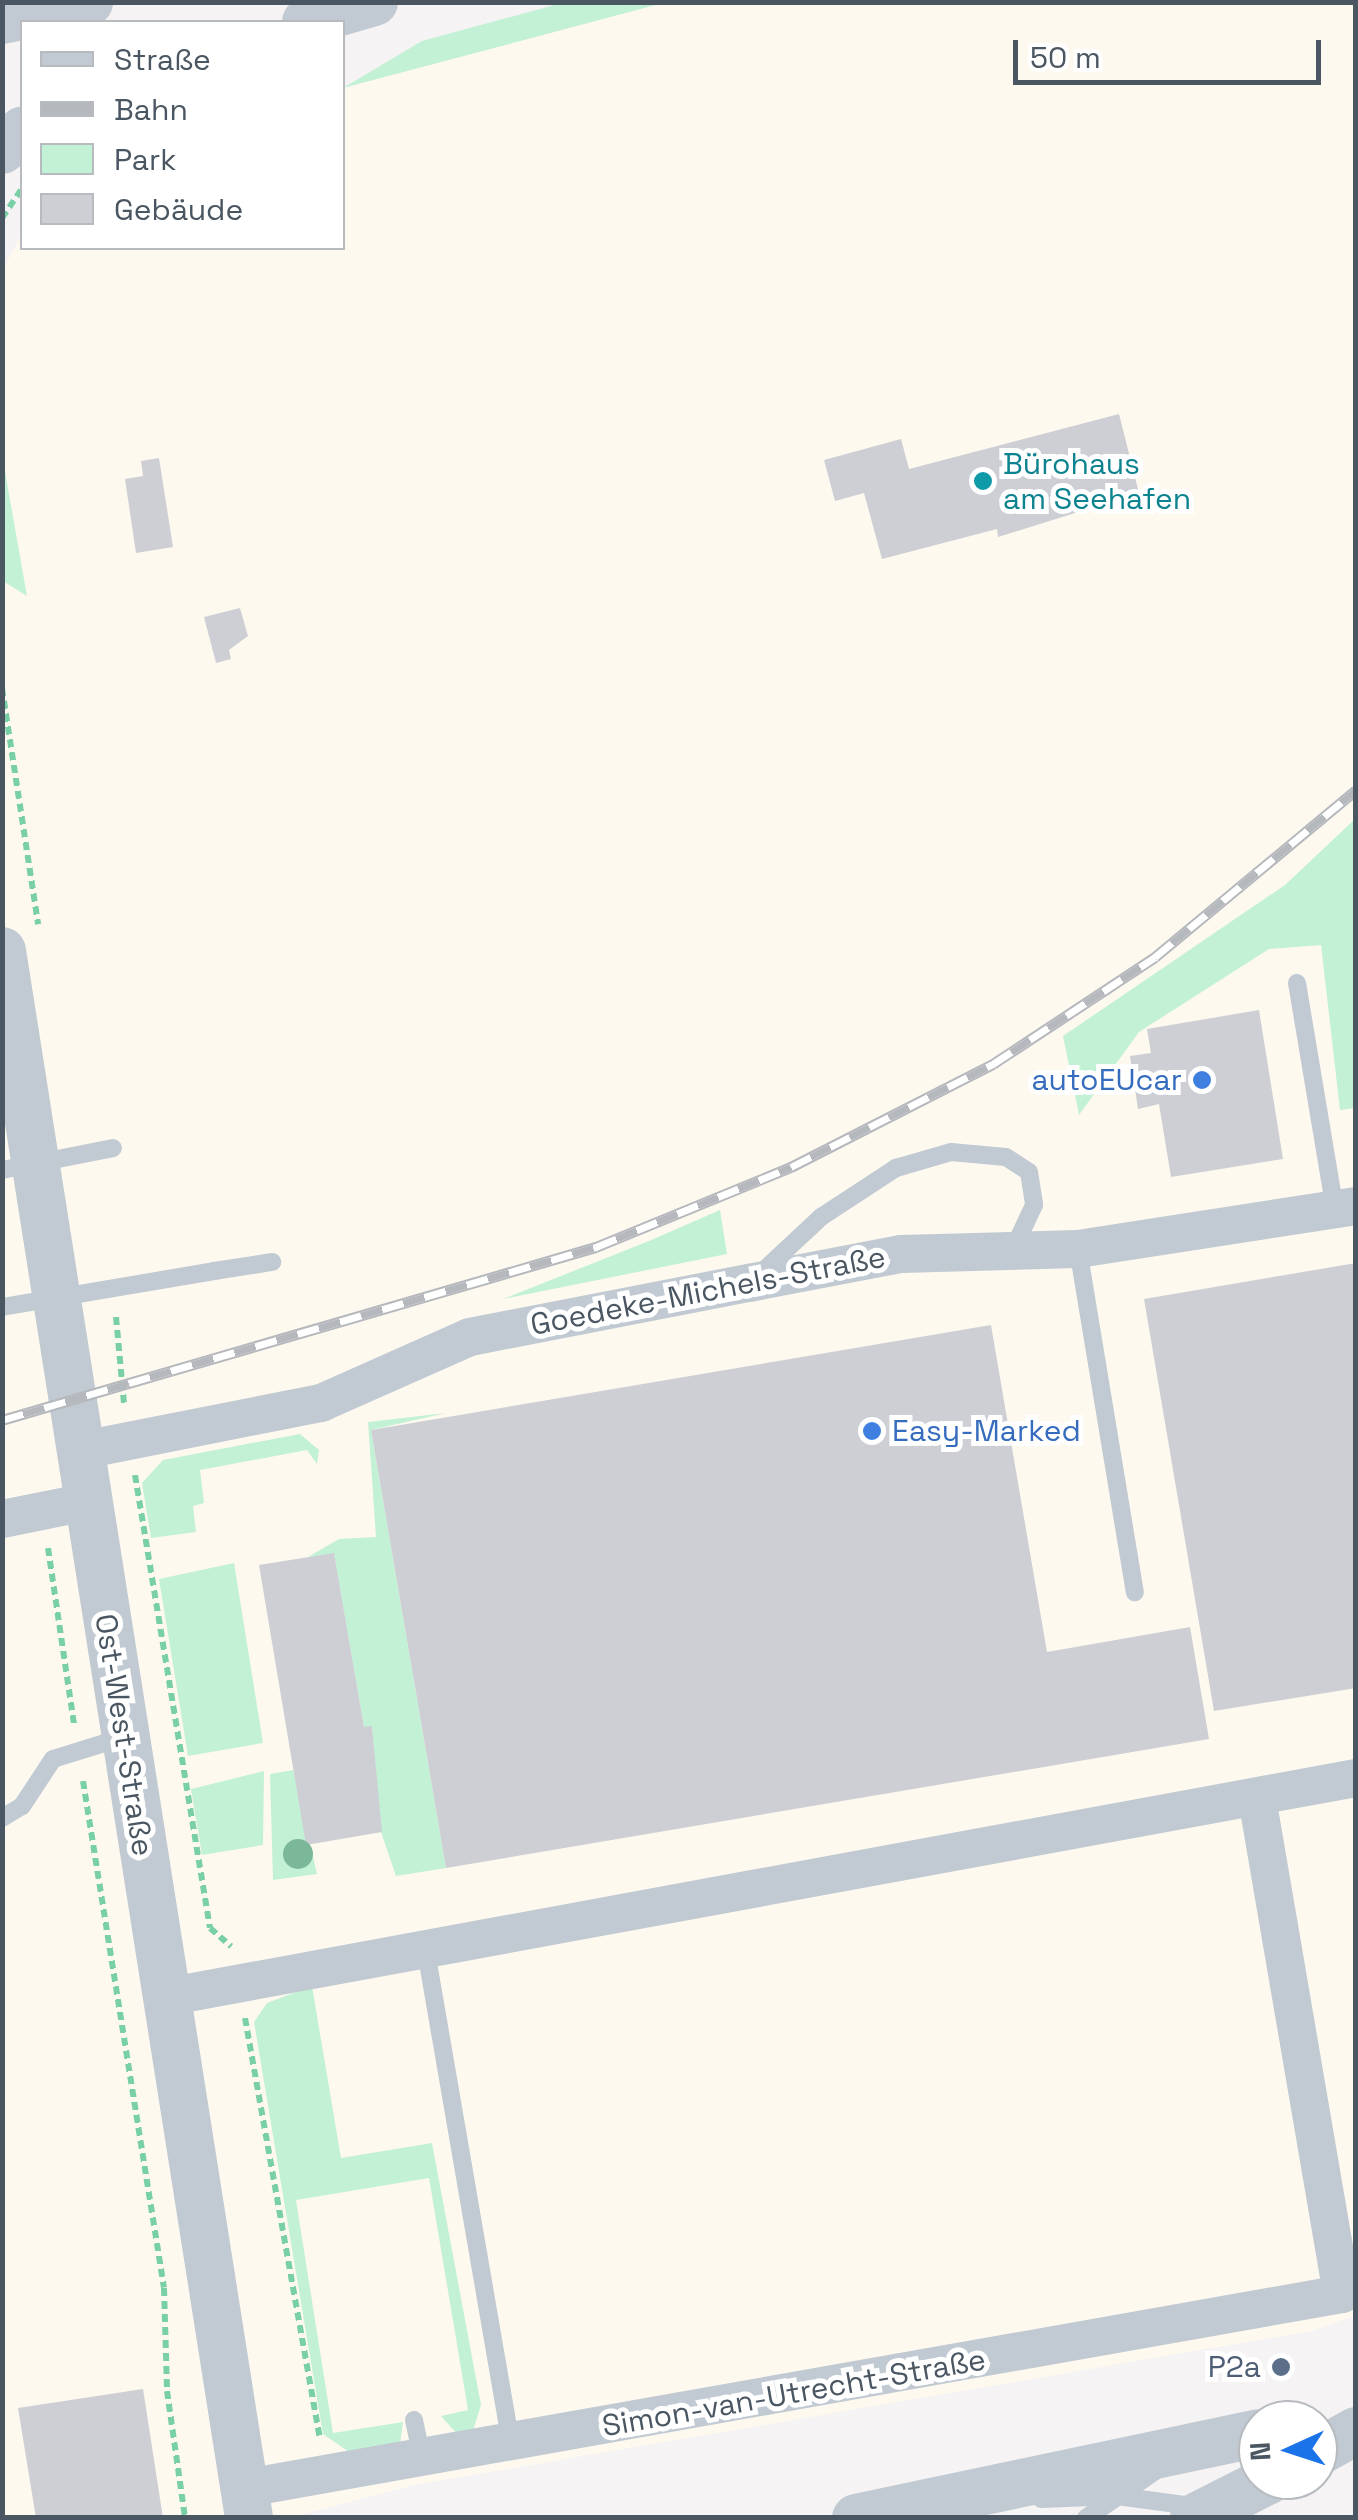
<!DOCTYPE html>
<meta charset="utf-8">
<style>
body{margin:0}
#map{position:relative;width:1358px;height:2520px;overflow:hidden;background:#f5f3f3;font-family:"Space Grotesk",sans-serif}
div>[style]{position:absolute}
.commercial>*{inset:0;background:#fdf9ef}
.green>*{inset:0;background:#c3f1d5}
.building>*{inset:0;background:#cdcfd5}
.path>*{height:6px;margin-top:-3px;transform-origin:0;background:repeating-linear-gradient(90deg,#7ad0a6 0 8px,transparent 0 13px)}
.service>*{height:18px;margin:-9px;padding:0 9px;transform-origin:9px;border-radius:9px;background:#c1cad2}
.minor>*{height:38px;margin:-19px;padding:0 19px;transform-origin:19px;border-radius:19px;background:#c1cad2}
.tertiary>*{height:48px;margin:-24px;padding:0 24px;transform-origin:24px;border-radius:24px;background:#c1cad2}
.rail>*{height:11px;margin-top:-5.5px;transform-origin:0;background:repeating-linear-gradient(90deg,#fff 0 22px,#b5b8bd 0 44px);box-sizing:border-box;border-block:2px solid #b5b8bd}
.service-bridge>*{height:18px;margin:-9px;padding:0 9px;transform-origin:9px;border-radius:9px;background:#c1cad2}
.trees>*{width:30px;height:30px;margin:-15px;border-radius:50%;background:#7bb799}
.dots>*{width:28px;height:28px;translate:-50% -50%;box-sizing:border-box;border:5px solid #fff;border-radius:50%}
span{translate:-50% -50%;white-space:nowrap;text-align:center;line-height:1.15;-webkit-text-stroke:10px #fff;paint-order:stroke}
.culture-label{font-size:30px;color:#0d838f}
.left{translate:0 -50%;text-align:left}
.shop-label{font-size:30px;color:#366cbe}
.right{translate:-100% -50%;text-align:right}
.street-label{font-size:30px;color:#4a5661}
.service-label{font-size:30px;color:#4e5e75}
.frame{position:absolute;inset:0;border:5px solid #4a5661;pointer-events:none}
.legend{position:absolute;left:20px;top:20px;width:325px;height:230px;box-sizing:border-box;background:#fff;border:2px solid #b7bbc0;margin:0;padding:12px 18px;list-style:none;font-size:30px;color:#4a5661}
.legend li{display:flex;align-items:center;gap:20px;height:50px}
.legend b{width:50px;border:2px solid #b7bbc0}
.north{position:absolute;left:1238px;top:2400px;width:100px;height:100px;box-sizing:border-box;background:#fff;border:2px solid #b7bbc0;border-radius:50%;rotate:267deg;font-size:28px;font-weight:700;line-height:40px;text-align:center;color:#4a5661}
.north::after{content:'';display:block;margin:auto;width:35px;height:45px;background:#1a73e8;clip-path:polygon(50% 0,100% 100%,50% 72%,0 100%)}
.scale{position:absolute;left:1013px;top:40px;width:308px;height:45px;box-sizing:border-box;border:5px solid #4a5661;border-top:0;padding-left:12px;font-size:30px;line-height:35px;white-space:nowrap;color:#4a5661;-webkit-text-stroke:8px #fff;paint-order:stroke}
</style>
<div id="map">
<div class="commercial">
<i style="clip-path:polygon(663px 3px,1355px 3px,1355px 2316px,1312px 2331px,414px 2485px,293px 2517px,3px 2518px,3px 269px,22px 234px,22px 248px,342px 248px,343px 88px)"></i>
</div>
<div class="green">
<i style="clip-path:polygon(562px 3px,663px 3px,343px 88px,422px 41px)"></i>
<i style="clip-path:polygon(3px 460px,27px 596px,3px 581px)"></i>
<i style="clip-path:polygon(1355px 819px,1355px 1108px,1340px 1110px,1321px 945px,1269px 949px,1139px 1032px,1079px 1115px,1063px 1036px,1285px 885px)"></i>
<i style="clip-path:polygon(720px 1210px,727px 1254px,503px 1299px,649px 1241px)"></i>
<i style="clip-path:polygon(446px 1413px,371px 1430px,446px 1868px,396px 1876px,381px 1832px,372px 1727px,364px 1727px,334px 1554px,308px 1557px,339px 1539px,376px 1537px,368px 1422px)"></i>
<i style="clip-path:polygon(300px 1434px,319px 1450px,317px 1464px,307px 1450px,200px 1470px,204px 1503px,193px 1506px,196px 1532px,151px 1538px,142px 1483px,163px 1460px)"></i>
<i style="clip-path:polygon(234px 1563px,263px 1743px,188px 1756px,159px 1579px)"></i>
<i style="clip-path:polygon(293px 1770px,317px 1874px,273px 1880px,270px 1774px)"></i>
<i style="clip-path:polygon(264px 1771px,263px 1845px,202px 1855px,191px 1789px)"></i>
<i style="clip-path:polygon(312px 1986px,341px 2158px,432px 2143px,481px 2405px,471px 2437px,459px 2436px,441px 2416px,468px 2410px,429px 2178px,296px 2200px,333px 2433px,403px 2422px,400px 2444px,352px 2454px,323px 2434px,254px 2022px,267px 2003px)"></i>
</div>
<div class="building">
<i style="clip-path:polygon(1119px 414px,1139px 493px,998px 537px,997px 529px,882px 559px,864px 493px,835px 501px,824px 460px,901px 439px,909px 469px)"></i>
<i style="clip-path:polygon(159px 458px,173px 547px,136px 553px,125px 479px,143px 476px,141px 461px)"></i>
<i style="clip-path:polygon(240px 608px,248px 636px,229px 650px,231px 659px,216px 663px,204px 617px)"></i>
<i style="clip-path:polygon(1259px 1010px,1283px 1159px,1171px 1177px,1159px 1104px,1138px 1109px,1130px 1056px,1151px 1053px,1147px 1029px)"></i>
<i style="clip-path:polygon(1356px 1263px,1356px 1688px,1214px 1711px,1144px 1299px)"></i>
<i style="clip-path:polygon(991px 1325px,1047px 1652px,1190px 1627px,1209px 1739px,446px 1868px,371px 1430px)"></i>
<i style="clip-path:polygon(334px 1553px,364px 1727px,372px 1726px,382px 1832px,306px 1845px,259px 1565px)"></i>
<i style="clip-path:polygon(143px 2389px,163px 2518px,36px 2518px,18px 2408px)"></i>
</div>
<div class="path">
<i style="left:2px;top:218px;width:34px;rotate:-56deg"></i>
<i style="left:2px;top:688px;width:239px;rotate:81.3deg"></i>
<i style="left:116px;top:1317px;width:87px;rotate:84.7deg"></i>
<i style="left:135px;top:1475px;width:459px;rotate:80.6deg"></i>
<i style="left:210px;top:1928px;width:28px;rotate:41deg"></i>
<i style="left:48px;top:1548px;width:178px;rotate:81.6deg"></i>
<i style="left:83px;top:1781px;width:513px;rotate:80.92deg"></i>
<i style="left:164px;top:2288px;width:103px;rotate:88.3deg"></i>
<i style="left:167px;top:2391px;width:128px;rotate:81.9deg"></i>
<i style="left:245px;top:2018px;width:426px;rotate:79.9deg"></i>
</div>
<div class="service">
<i style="left:1297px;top:983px;width:229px;rotate:80.5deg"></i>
<i style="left:2px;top:1170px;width:113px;rotate:-11.2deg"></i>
<i style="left:1078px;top:1249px;width:348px;rotate:80.6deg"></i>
<i style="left:214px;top:1271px;width:59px;rotate:-8.8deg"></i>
<i style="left:761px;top:1273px;width:82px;rotate:-43deg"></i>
<i style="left:821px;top:1217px;width:90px;rotate:-33.2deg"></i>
<i style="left:896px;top:1168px;width:57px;rotate:-16.2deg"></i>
<i style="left:951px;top:1152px;width:55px;rotate:5.2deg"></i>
<i style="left:1006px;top:1157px;width:27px;rotate:33deg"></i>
<i style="left:1029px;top:1172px;width:33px;rotate:81deg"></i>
<i style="left:1034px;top:1205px;width:50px;rotate:115deg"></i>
<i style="left:2px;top:1818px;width:23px;rotate:-31deg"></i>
<i style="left:22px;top:1806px;width:56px;rotate:-56.6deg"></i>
<i style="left:53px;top:1759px;width:74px;rotate:-17.2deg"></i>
<i style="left:426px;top:1951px;width:500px;rotate:80.22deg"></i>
<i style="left:414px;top:2420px;width:40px;rotate:78deg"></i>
<i style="left:1041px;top:2499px;width:76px;rotate:-2.3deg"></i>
<i style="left:1117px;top:2496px;width:83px;rotate:7.6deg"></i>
<i style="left:1086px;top:2518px;width:82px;rotate:-34.1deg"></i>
</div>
<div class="minor">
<i style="left:78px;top:1451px;width:248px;rotate:-11.2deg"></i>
<i style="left:321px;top:1403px;width:163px;rotate:-23.9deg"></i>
<i style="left:470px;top:1337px;width:284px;rotate:-11deg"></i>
<i style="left:749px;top:1283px;width:155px;rotate:-10.8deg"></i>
<i style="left:901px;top:1254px;width:177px;rotate:-1.6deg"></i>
<i style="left:1078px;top:1249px;width:281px;rotate:-8.8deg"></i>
<i style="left:2px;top:1519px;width:86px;rotate:-11.4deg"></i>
<i style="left:166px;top:1997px;width:1210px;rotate:-10.43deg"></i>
<i style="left:246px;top:2488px;width:1113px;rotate:-10.04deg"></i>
<i style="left:1342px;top:2294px;width:503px;rotate:-99.72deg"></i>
</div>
<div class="tertiary">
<i style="left:2px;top:20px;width:89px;rotate:-11.7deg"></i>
<i style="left:306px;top:22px;width:71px;rotate:-16.4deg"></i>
<i style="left:2px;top:150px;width:28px;rotate:-44deg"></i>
<i style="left:2px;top:951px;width:1586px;rotate:81.04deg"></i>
<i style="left:1318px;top:2452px;width:43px;rotate:-28.9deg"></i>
<i style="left:856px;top:2518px;width:411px;rotate:-11.9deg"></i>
<i style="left:1194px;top:2518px;width:84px;rotate:-26.9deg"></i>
</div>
<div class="rail">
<i style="left:2px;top:1420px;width:619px;rotate:-16.24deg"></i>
<i style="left:596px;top:1247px;width:211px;rotate:-22.3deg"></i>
<i style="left:791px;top:1167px;width:227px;rotate:-27deg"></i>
<i style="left:993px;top:1064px;width:194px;rotate:-33.4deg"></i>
<i style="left:1155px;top:957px;width:261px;rotate:-39.7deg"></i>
</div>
<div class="service-bridge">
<i style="left:2px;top:1307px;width:215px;rotate:-9.6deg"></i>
</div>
<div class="trees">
<i style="left:298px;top:1854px"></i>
</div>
<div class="dots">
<i style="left:983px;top:481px;background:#0f9aa8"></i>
<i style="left:1202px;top:1080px;background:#3f7fe0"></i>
<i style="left:872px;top:1431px;background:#3f7fe0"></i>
<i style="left:1281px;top:2367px;background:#5c6f8a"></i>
</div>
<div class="culture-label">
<span class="left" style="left:1003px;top:481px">Bürohaus<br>am Seehafen</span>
</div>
<div class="shop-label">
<span class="right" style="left:1182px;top:1080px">autoEUcar</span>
<span class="left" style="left:892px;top:1431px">Easy-Marked</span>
</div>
<div class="street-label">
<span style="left:708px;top:1291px;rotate:-11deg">Goedeke-Michels-Straße</span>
<span style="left:124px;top:1735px;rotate:81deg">Ost-West-Straße</span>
<span style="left:794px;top:2393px;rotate:-10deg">Simon-van-Utrecht-Straße</span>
</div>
<div class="service-label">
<span class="right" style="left:1261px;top:2367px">P2a</span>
</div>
<div class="frame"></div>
<ul class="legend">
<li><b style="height:12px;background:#c1cad2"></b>Straße</li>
<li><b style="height:12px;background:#b5b8bd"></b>Bahn</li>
<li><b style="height:28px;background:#c3f1d5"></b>Park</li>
<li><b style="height:28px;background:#cdcfd5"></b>Gebäude</li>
</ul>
<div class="north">N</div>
<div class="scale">50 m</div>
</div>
